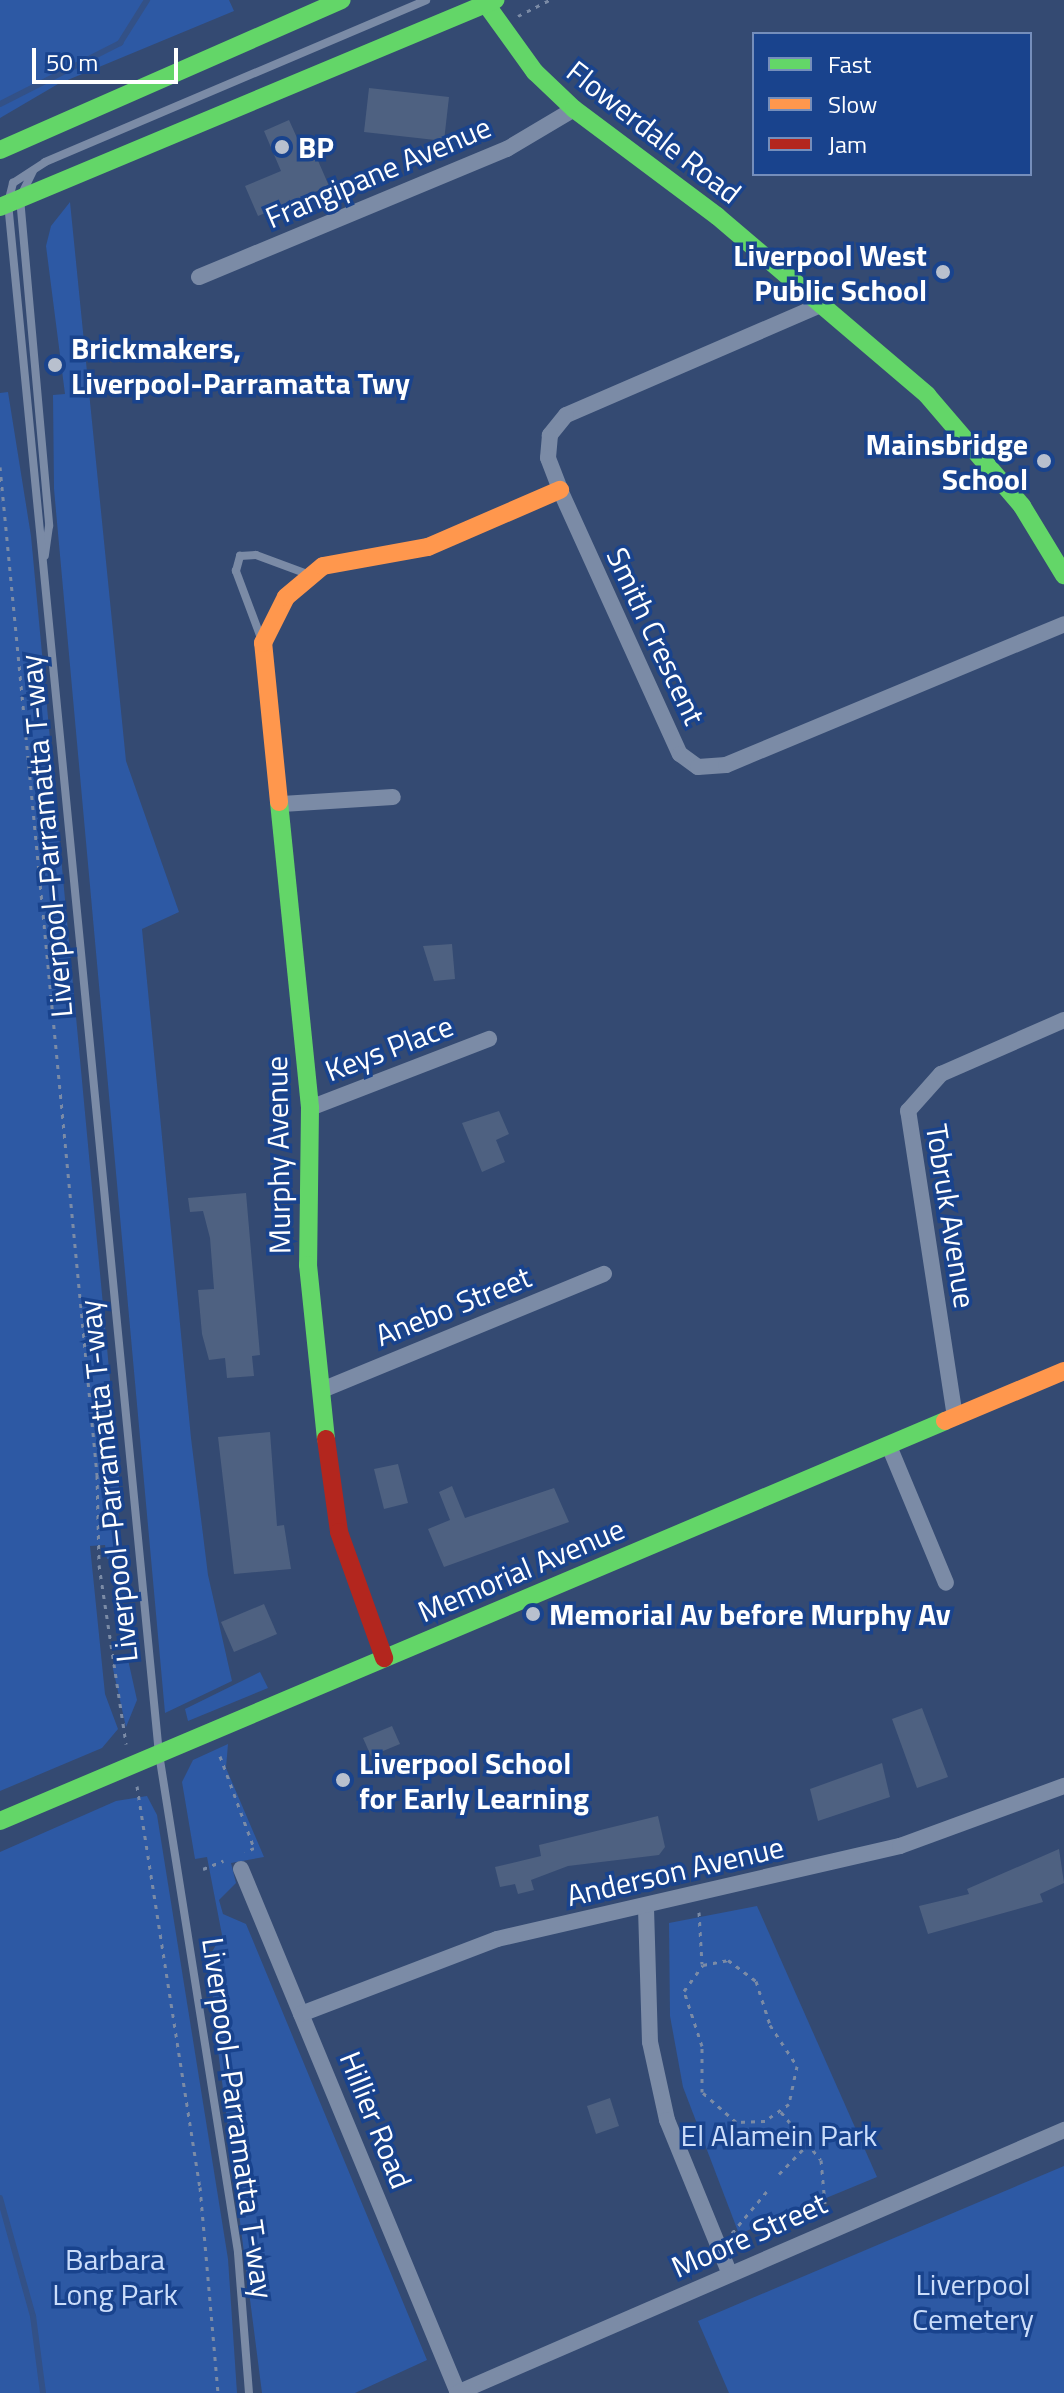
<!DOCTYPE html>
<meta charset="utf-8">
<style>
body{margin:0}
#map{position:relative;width:1064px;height:2393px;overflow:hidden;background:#344a72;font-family:"Titillium Web",sans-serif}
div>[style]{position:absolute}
.green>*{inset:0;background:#2d59a4}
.stream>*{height:6px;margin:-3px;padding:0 3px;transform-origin:3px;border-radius:3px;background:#335187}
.building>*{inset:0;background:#4e6181}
.path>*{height:3px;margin-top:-1.5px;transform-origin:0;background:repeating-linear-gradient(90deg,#7b8ba6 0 4px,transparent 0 10px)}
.lane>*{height:8px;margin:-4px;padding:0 4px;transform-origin:4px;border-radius:4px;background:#7b8ba6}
.street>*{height:16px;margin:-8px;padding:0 8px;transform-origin:8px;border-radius:8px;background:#7b8ba6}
.fast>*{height:18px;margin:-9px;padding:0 9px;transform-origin:9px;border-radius:9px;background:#63d668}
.slow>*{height:18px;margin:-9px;padding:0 9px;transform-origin:9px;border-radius:9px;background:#ff974d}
.jam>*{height:18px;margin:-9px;padding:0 9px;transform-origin:9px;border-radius:9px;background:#b3261e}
.dots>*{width:22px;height:22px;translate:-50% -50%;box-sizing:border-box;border:4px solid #19438d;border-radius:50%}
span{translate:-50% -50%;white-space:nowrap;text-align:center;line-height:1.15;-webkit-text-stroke:7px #19438d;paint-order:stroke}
.street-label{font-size:30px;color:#fff}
.poi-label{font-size:30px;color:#fff;font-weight:700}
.left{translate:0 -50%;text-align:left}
.right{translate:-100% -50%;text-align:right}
.park-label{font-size:30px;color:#cbddfa}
.legend{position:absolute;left:752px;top:32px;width:280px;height:144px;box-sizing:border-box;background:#19438d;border:2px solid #758ebb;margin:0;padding:10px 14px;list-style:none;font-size:24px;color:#fff}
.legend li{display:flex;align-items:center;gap:16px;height:40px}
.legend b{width:40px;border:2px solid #758ebb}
.scale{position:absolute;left:32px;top:48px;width:146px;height:36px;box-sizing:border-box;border:4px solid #fff;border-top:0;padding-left:10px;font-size:24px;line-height:28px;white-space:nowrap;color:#fff;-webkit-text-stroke:6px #19438d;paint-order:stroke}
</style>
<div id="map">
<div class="green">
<i style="clip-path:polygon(0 0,229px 0,234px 11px,58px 84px,0 118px)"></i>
<i style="clip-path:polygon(70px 202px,126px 761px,179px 912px,142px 929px,191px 1438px,208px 1575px,232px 1681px,165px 1713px,54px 489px,53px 395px,65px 394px,46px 246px,51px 226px)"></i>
<i style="clip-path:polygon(8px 392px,31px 536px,119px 1476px,118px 1558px,107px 1559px,105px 1545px,90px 1546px,105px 1694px,118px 1729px,102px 1748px,0 1791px,0 393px)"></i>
<i style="clip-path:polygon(127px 1655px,137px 1700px,126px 1727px,113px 1669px,116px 1656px)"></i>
<i style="clip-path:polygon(260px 1672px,268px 1688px,188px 1721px,185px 1709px)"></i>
<i style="clip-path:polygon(228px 1744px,226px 1768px,264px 1857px,231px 1863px,236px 1883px,219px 1900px,223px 1914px,246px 1924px,427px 2360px,355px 2393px,262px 2393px,215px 2027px,210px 1955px,222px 1935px,207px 1857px,195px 1859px,182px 1782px,193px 1760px)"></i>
<i style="clip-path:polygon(147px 1796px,157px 1815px,228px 2259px,237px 2393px,0 2393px,0 1852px,116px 1801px)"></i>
<i style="clip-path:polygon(757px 1906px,877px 2177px,739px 2234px,683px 2087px,670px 2016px,669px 1923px)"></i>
<i style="clip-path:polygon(1064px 2166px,1064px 2393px,729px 2393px,698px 2321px)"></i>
</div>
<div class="stream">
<i style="left:0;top:104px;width:135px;rotate:-26.9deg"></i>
<i style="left:120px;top:43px;width:51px;rotate:-57.9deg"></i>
<i style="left:0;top:2198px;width:123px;rotate:74.4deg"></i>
<i style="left:33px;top:2316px;width:78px;rotate:82.6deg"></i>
</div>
<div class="building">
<i style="clip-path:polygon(369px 88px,449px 97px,444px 141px,364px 132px)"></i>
<i style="clip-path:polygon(289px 120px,307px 160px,316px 156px,329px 186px,258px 216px,245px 186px,281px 171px,264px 131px)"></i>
<i style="clip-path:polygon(452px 944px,455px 979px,434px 981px,423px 946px)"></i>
<i style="clip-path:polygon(499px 1111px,509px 1134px,496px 1140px,505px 1162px,482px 1172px,462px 1123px)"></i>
<i style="clip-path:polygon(246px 1193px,260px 1355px,252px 1356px,254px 1376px,227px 1378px,225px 1358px,209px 1360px,202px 1334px,198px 1290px,214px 1289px,210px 1238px,203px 1211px,190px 1212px,188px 1198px)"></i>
<i style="clip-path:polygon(270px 1432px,277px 1526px,284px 1525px,291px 1569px,234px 1574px,218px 1437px)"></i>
<i style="clip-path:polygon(398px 1464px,408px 1503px,384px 1509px,374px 1469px)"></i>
<i style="clip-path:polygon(452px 1486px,465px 1518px,554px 1488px,569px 1522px,444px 1567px,428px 1529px,450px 1520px,439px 1492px)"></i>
<i style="clip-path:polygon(264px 1604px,277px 1634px,234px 1652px,221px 1622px)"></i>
<i style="clip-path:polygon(922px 1708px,948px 1777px,917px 1788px,892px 1719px)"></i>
<i style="clip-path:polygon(392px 1726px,400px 1744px,371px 1756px,363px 1738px)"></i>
<i style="clip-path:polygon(882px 1763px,890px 1797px,818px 1821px,810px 1789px)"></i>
<i style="clip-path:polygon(658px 1816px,665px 1847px,659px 1855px,568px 1866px,531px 1880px,534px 1890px,518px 1894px,515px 1884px,500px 1887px,495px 1867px,541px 1856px,539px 1845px)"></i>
<i style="clip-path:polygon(1059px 1849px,1064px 1883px,1040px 1894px,1043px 1902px,928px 1934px,919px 1906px,969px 1894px,967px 1889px)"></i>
<i style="clip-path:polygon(610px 2098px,619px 2126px,596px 2134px,587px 2106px)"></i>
</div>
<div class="path">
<i style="left:518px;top:16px;width:35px;rotate:-27deg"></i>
<i style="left:0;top:467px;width:1013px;rotate:84.5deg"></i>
<i style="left:97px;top:1475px;width:90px;rotate:88.7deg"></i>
<i style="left:99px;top:1565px;width:181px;rotate:81.4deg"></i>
<i style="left:220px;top:1756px;width:98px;rotate:69.7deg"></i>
<i style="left:254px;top:1848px;width:10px;rotate:156deg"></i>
<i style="left:137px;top:1786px;width:406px;rotate:81.1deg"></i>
<i style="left:200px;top:2187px;width:207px;rotate:85deg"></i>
<i style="left:203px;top:1869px;width:22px;rotate:-22deg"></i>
<i style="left:699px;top:1912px;width:52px;rotate:86.7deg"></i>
<i style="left:728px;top:1960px;width:35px;rotate:37deg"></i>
<i style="left:756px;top:1981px;width:46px;rotate:72.3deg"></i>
<i style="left:770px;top:2025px;width:49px;rotate:56.6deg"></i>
<i style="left:797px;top:2066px;width:39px;rotate:102deg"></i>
<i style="left:789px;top:2104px;width:29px;rotate:145deg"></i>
<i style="left:765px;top:2121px;width:29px;rotate:178deg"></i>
<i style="left:736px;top:2122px;width:45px;rotate:-138.6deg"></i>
<i style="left:702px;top:2092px;width:46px;rotate:-90deg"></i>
<i style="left:702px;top:2046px;width:58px;rotate:-108.1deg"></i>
<i style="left:684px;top:1991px;width:32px;rotate:-54deg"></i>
<i style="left:703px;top:1965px;width:25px;rotate:-11deg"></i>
<i style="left:781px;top:2112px;width:62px;rotate:50.2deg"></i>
<i style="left:821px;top:2160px;width:44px;rotate:84.8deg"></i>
<i style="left:779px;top:2174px;width:43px;rotate:-45.9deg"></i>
<i style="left:732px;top:2233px;width:56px;rotate:-50.1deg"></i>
</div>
<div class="lane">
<i style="left:33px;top:171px;width:30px;rotate:116deg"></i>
<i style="left:20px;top:198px;width:329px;rotate:84.9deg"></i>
<i style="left:49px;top:526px;width:30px;rotate:98deg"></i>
<i style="left:261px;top:638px;width:72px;rotate:-110.5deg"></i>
<i style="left:236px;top:571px;width:16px;rotate:-75deg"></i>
<i style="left:240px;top:556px;width:16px;rotate:-4deg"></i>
<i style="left:256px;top:555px;width:54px;rotate:20.4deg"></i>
<i style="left:249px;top:2393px;width:141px;rotate:-94.5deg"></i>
<i style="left:238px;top:2252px;width:504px;rotate:-99.01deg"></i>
<i style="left:159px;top:1754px;width:1558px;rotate:-95.56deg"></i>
<i style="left:8px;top:203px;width:21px;rotate:-76deg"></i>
<i style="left:13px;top:183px;width:38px;rotate:-33deg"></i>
<i style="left:45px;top:162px;width:414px;rotate:-23deg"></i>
</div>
<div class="street">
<i style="left:199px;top:277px;width:334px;rotate:-22.6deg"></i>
<i style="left:507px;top:149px;width:78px;rotate:-30.8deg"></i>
<i style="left:823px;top:304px;width:280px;rotate:156.6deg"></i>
<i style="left:566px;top:415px;width:26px;rotate:129deg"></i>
<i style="left:550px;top:435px;width:23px;rotate:95deg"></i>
<i style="left:548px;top:458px;width:34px;rotate:69deg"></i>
<i style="left:560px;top:490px;width:290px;rotate:65.6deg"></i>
<i style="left:680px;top:754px;width:22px;rotate:36deg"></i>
<i style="left:698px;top:767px;width:28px;rotate:-4deg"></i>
<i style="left:726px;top:765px;width:366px;rotate:-22.6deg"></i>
<i style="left:282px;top:804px;width:111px;rotate:-3.6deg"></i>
<i style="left:310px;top:1108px;width:192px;rotate:-21.1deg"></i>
<i style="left:322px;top:1390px;width:305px;rotate:-22.4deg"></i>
<i style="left:955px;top:1417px;width:310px;rotate:-98.7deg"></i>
<i style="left:908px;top:1111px;width:50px;rotate:-48.3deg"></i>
<i style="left:941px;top:1074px;width:134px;rotate:-23.7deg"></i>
<i style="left:889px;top:1446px;width:148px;rotate:67.4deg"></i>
<i style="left:241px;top:1869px;width:567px;rotate:67.5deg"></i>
<i style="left:646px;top:1908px;width:134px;rotate:88.3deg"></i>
<i style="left:650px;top:2042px;width:80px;rotate:77.7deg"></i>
<i style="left:667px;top:2120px;width:166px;rotate:67.8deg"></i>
<i style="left:301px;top:2014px;width:210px;rotate:-20.9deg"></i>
<i style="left:497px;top:1939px;width:414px;rotate:-13deg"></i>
<i style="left:900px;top:1846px;width:175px;rotate:-20.1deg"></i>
<i style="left:457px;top:2393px;width:662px;rotate:-23.43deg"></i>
</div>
<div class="fast">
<i style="left:483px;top:0;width:89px;rotate:54.2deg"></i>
<i style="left:535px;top:72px;width:54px;rotate:43.5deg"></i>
<i style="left:574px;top:109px;width:179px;rotate:36.8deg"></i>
<i style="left:717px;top:216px;width:276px;rotate:40.4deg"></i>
<i style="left:927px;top:395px;width:146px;rotate:49.4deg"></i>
<i style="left:1022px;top:506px;width:81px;rotate:58.7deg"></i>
<i style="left:0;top:150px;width:373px;rotate:-23.7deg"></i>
<i style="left:0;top:207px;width:537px;rotate:-22.69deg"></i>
<i style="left:279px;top:802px;width:308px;rotate:84.2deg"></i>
<i style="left:310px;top:1108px;width:157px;rotate:90.7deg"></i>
<i style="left:308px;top:1265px;width:175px;rotate:84.1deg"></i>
<i style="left:0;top:1821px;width:1026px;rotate:-22.94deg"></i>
</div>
<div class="slow">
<i style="left:279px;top:802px;width:160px;rotate:-95.7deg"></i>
<i style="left:263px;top:643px;width:51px;rotate:-63.4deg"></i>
<i style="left:286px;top:597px;width:48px;rotate:-40deg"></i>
<i style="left:323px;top:566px;width:107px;rotate:-10.3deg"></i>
<i style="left:428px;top:547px;width:144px;rotate:-23.4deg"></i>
<i style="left:945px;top:1421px;width:129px;rotate:-22.8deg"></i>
</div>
<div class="jam">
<i style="left:326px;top:1439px;width:94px;rotate:82deg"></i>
<i style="left:339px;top:1532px;width:134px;rotate:70.3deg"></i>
</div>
<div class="dots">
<i style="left:282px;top:147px;background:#b8c0ce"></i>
<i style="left:943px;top:272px;background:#b8c0ce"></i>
<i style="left:55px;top:365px;background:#b8c0ce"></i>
<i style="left:1044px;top:461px;background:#b8c0ce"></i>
<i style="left:533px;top:1614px;background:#b8c0ce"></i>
<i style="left:343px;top:1780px;background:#b8c0ce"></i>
</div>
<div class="street-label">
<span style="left:654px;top:132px;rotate:38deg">Flowerdale Road</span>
<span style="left:378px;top:172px;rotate:-23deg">Frangipane Avenue</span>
<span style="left:656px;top:636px;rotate:65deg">Smith Crescent</span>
<span style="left:46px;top:836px;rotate:-95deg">Liverpool–Parramatta T-way</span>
<span style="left:389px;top:1048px;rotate:-21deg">Keys Place</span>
<span style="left:278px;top:1155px;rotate:-91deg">Murphy Avenue</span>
<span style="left:951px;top:1216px;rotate:81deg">Tobruk Avenue</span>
<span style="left:453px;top:1306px;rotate:-22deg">Anebo Street</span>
<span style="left:108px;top:1481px;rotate:-96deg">Liverpool–Parramatta T-way</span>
<span style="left:521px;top:1570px;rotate:-23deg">Memorial Avenue</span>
<span style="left:675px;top:1871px;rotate:-13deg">Anderson Avenue</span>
<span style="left:238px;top:2118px;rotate:82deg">Liverpool–Parramatta T-way</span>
<span style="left:376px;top:2120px;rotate:68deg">Hillier Road</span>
<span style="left:749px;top:2235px;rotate:-24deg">Moore Street</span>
</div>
<div class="poi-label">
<span class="left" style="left:298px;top:147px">BP</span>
<span class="right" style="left:927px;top:272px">Liverpool West<br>Public School</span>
<span class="left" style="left:71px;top:365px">Brickmakers,<br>Liverpool-Parramatta Twy</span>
<span class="right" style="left:1028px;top:461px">Mainsbridge<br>School</span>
<span class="left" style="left:549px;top:1614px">Memorial Av before Murphy Av</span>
<span class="left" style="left:359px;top:1780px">Liverpool School<br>for Early Learning</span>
</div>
<div class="park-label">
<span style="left:779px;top:2135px">El Alamein Park</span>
<span style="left:115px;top:2276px">Barbara<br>Long Park</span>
<span style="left:973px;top:2301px">Liverpool<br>Cemetery</span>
</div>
<ul class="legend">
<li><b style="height:10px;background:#63d668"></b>Fast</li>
<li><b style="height:10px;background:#ff974d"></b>Slow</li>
<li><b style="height:10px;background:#b3261e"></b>Jam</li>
</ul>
<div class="scale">50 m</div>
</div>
